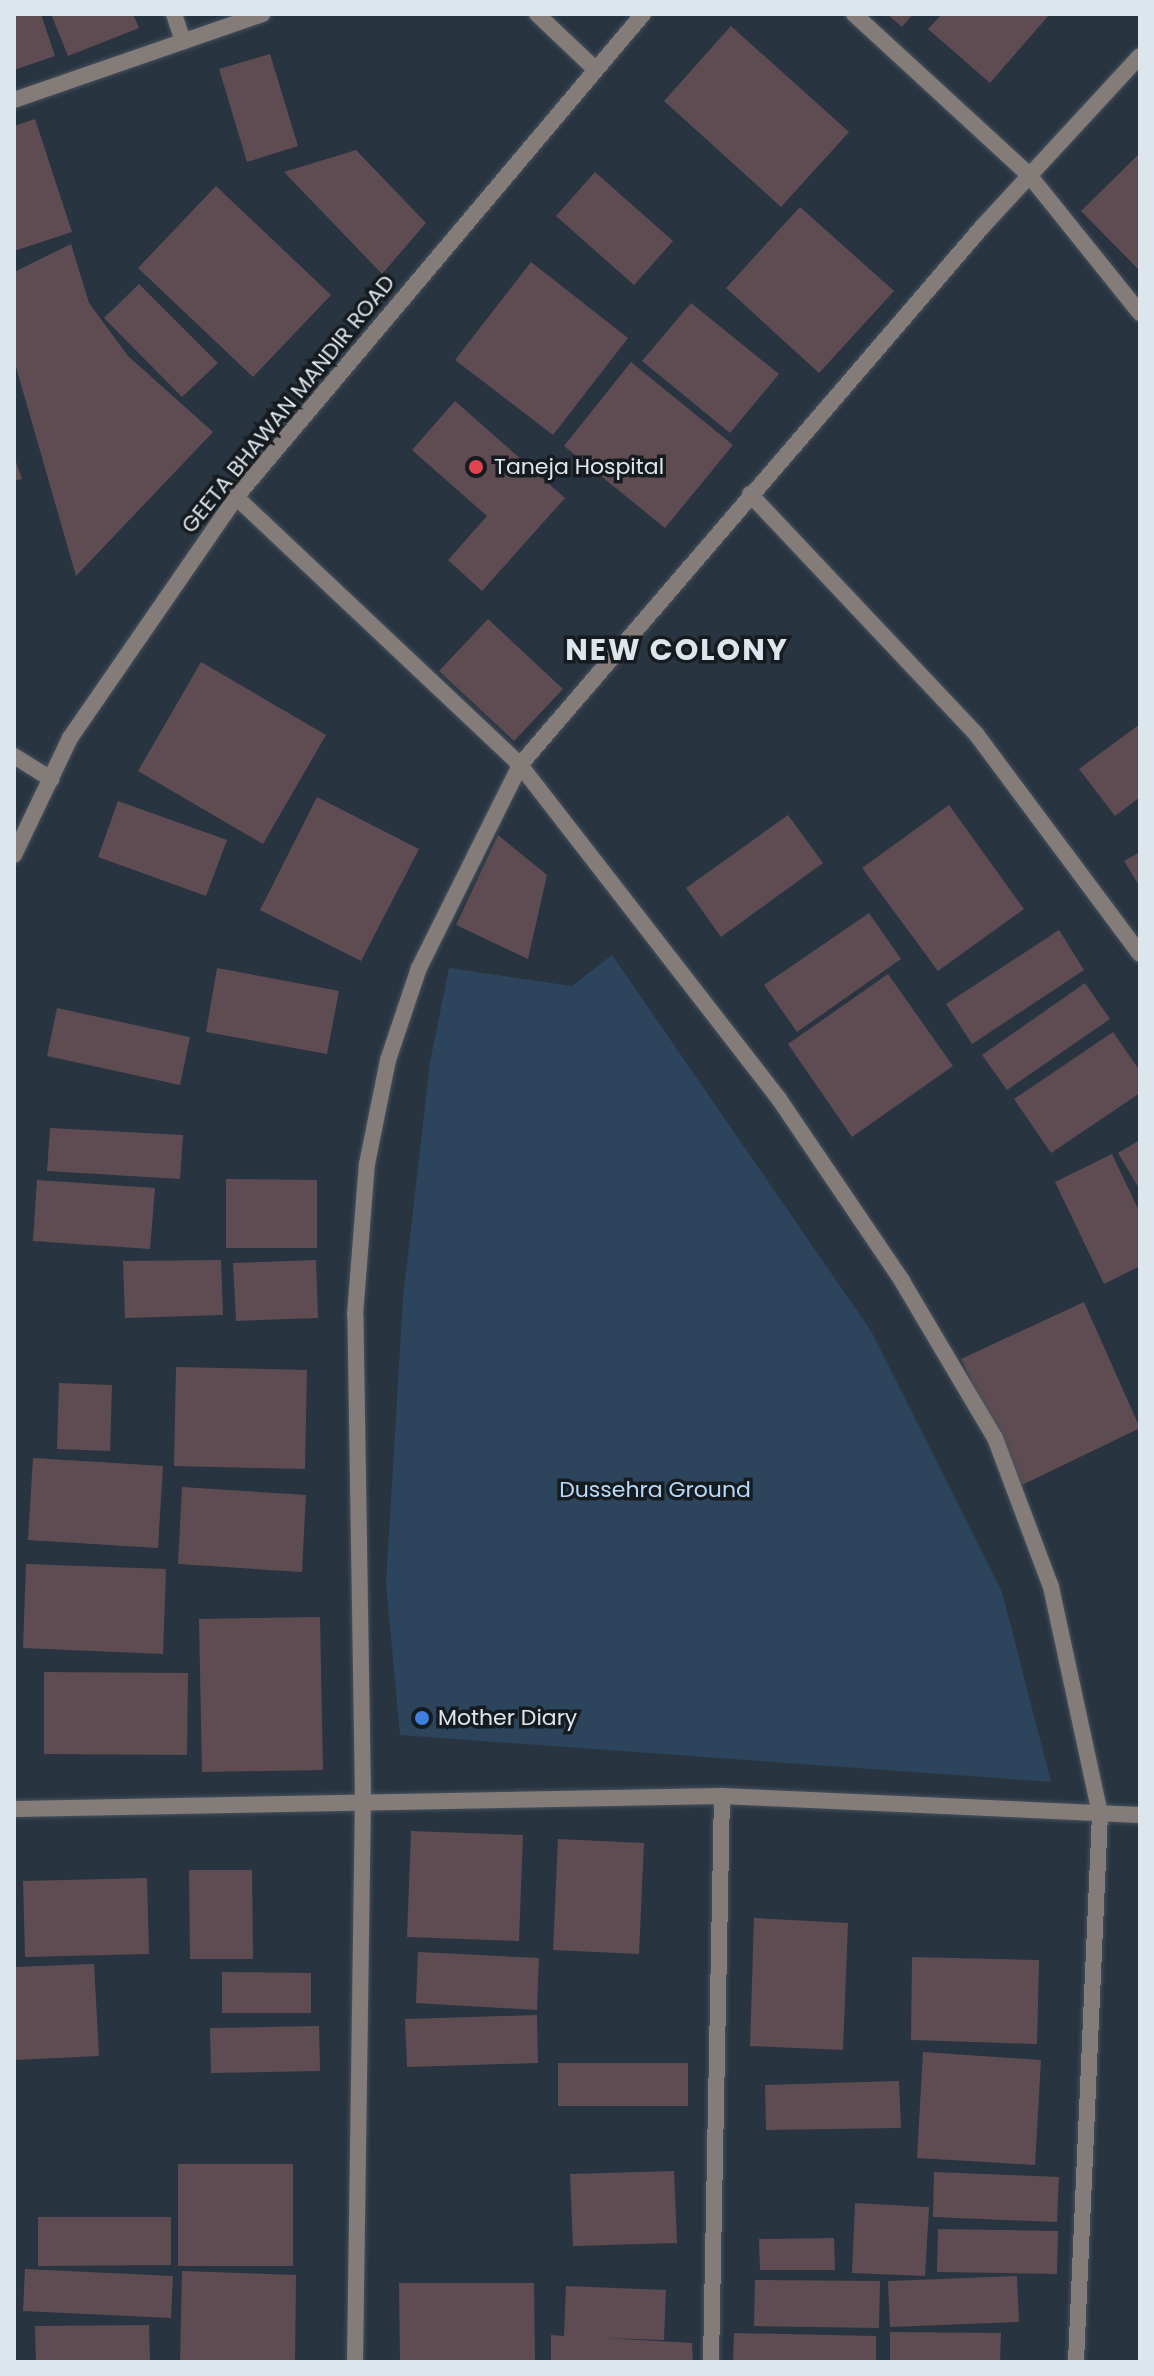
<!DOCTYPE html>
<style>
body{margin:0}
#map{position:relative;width:1154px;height:2376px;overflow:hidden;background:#283440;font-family:Poppins,sans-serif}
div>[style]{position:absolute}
.green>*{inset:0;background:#2d455c}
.building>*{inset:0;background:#5f4c52}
.roads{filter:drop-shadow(0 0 2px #45505c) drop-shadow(0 0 2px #45505c)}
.minor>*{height:16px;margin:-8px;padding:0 8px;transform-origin:8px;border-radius:8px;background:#847c78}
.dots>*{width:22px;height:22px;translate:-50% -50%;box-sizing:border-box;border:4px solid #161b20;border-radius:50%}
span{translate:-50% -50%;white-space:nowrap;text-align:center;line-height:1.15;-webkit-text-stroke:7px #161b20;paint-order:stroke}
.street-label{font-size:22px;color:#dee6ed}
.poi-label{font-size:22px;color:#dee6ed}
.left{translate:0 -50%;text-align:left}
.park-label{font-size:22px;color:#b6dbfd}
.district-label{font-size:30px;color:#dee6ed;font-weight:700;letter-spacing:2px}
.frame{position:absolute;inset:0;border:16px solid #dee6ed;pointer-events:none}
</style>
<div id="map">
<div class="green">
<i style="clip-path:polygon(612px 955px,871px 1331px,1002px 1592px,1051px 1782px,400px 1735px,386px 1584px,403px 1298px,430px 1062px,449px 968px,572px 986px)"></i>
</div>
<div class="building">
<i style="clip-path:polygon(14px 14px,41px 14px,55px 56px,14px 70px)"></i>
<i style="clip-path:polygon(51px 14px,133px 14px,139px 28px,68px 56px)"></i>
<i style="clip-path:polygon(887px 14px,913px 14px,902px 27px)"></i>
<i style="clip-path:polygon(942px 14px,1050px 14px,990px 83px,928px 29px)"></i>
<i style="clip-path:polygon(731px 26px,849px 132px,781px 207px,664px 101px)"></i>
<i style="clip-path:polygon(270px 54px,298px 146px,247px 162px,219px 69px)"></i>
<i style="clip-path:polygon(35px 119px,72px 232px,14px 251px,14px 126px)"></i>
<i style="clip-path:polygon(356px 150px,426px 223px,382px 274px,284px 172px)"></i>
<i style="clip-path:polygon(1140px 153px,1140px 271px,1081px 211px)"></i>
<i style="clip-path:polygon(595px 172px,673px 241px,634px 285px,556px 216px)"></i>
<i style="clip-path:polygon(216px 186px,331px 295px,253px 377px,138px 268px)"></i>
<i style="clip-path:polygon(800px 207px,894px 291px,819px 373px,726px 288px)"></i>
<i style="clip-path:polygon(71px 244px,89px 303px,128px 356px,213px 432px,76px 576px,14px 360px,14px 272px)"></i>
<i style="clip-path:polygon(531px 262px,628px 338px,553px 435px,455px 360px)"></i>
<i style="clip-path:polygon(139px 284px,218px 363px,182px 397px,104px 318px)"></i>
<i style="clip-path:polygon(691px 303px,779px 374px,730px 433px,642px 361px)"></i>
<i style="clip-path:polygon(631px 362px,733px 445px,665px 528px,564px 446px)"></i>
<i style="clip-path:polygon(455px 401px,565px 498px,482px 591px,448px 560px,487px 516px,412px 450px)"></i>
<i style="clip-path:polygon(14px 456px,22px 479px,14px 481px)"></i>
<i style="clip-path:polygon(488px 619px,563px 689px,514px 741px,439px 671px)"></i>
<i style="clip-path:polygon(201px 662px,326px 735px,263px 844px,138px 771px)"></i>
<i style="clip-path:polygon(1140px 724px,1140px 797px,1115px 816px,1079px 769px)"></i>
<i style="clip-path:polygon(317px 797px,419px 849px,361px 961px,260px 910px)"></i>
<i style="clip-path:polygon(118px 801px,227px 840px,206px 896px,98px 857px)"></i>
<i style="clip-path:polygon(949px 805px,1024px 909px,938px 971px,862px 868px)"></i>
<i style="clip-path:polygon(788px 815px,823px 863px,721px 937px,686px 888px)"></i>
<i style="clip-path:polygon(498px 835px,547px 875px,528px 959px,456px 925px)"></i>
<i style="clip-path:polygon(1140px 852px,1140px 887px,1124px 861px)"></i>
<i style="clip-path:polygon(869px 913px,901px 959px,797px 1032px,764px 985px)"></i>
<i style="clip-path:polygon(1059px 930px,1084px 970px,972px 1044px,946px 1004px)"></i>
<i style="clip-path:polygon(217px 968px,339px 991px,327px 1054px,206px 1032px)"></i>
<i style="clip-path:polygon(888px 974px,953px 1066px,852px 1137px,788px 1044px)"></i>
<i style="clip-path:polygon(1085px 983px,1110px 1019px,1007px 1090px,982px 1055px)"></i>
<i style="clip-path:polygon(57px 1008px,190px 1037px,180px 1085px,47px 1056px)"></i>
<i style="clip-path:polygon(1113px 1032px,1140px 1071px,1140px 1093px,1051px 1153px,1014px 1099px)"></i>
<i style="clip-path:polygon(50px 1128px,183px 1135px,180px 1179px,47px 1171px)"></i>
<i style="clip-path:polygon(1140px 1140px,1140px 1190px,1118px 1153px)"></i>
<i style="clip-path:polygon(1112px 1154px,1140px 1213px,1140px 1266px,1104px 1284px,1055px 1182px)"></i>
<i style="clip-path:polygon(226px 1179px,317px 1180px,317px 1248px,226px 1248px)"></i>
<i style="clip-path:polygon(37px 1180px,155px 1188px,150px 1249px,33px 1241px)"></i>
<i style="clip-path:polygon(221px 1260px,223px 1315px,125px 1318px,123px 1261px)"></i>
<i style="clip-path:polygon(316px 1260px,318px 1318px,236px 1321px,233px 1263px)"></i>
<i style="clip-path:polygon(1084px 1302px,1140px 1428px,1022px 1485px,961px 1359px)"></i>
<i style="clip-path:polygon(176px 1367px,307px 1370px,305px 1469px,174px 1466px)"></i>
<i style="clip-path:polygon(59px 1383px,112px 1385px,110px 1451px,57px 1449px)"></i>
<i style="clip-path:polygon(33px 1458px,163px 1466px,158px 1548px,28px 1540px)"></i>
<i style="clip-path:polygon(182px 1487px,306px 1495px,302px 1572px,178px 1564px)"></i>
<i style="clip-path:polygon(26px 1564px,166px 1569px,163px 1654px,23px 1648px)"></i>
<i style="clip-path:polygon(320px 1617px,323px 1770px,202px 1772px,199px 1619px)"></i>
<i style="clip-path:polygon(44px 1672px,188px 1673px,187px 1755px,44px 1754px)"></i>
<i style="clip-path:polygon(411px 1831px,523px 1835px,519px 1941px,407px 1937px)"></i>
<i style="clip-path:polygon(558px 1839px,644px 1843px,639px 1954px,553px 1950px)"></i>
<i style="clip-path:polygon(189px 1870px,252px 1870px,253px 1959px,190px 1959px)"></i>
<i style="clip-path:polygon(147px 1878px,149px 1954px,25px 1957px,23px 1881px)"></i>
<i style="clip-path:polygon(754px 1918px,848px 1923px,843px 2050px,750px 2046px)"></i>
<i style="clip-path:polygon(418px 1952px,539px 1958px,537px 2010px,416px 2003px)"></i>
<i style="clip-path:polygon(912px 1957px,1039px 1960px,1037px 2044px,911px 2040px)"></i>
<i style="clip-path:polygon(94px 1964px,99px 2056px,14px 2060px,14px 1967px)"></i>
<i style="clip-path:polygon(222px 1972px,311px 1973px,311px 2013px,222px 2013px)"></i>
<i style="clip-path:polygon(537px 2015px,538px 2063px,407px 2067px,405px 2019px)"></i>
<i style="clip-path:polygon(319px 2026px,320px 2071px,211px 2073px,210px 2028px)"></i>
<i style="clip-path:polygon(923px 2052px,1041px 2060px,1035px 2165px,917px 2158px)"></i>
<i style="clip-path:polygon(558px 2063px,688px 2063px,688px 2106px,558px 2106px)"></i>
<i style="clip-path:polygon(899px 2081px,901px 2128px,766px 2130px,765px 2085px)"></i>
<i style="clip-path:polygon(178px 2164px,293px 2164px,293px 2266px,178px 2266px)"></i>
<i style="clip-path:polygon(674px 2171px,677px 2243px,573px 2246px,570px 2174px)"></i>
<i style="clip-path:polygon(934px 2172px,1059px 2177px,1057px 2222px,933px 2217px)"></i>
<i style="clip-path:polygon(855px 2203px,929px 2207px,925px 2276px,852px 2273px)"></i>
<i style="clip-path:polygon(38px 2217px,171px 2217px,171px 2265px,38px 2266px)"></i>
<i style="clip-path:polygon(938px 2229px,1058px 2231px,1057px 2274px,937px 2272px)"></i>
<i style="clip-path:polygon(834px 2238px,835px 2270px,760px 2270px,759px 2239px)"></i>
<i style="clip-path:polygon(25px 2269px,173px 2276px,171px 2318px,23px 2311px)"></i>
<i style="clip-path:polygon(182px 2271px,296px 2275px,295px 2362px,180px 2362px)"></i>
<i style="clip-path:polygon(1017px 2276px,1019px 2322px,890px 2327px,888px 2281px)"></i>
<i style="clip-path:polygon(755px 2280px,880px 2281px,879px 2328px,754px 2326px)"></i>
<i style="clip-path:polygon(399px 2283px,534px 2283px,535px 2362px,400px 2362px)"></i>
<i style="clip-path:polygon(566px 2286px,666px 2290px,664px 2340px,604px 2338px,692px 2343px,693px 2362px,551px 2362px,551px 2335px,564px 2336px)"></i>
<i style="clip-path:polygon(149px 2325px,150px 2362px,36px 2362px,35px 2326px)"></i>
<i style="clip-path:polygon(890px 2332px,1001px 2333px,1000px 2362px,890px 2362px)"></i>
<i style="clip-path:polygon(734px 2333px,876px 2336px,876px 2362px,733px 2362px)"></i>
</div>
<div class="roads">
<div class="minor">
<i style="left:174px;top:14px;width:29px;rotate:72deg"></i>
<i style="left:537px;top:14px;width:79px;rotate:43.5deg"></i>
<i style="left:854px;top:14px;width:238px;rotate:42.6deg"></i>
<i style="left:1029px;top:175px;width:177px;rotate:51.2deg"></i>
<i style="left:14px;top:100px;width:263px;rotate:-19.1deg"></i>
<i style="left:750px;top:494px;width:330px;rotate:46.7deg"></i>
<i style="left:976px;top:734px;width:274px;rotate:53.3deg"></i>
<i style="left:236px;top:497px;width:390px;rotate:43.3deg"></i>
<i style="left:520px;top:765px;width:423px;rotate:52.2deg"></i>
<i style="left:779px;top:1099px;width:220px;rotate:55.9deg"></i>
<i style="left:902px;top:1281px;width:182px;rotate:59.4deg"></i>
<i style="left:995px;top:1438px;width:159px;rotate:69.4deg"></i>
<i style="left:1051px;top:1587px;width:232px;rotate:77.8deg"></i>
<i style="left:1100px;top:1814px;width:549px;rotate:92.51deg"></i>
<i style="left:14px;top:756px;width:44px;rotate:31.9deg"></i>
<i style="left:14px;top:855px;width:130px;rotate:-64.4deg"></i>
<i style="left:70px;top:738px;width:293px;rotate:-55.4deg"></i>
<i style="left:236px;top:497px;width:632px;rotate:-49.88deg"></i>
<i style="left:14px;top:1809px;width:708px;rotate:-1.05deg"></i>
<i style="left:722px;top:1796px;width:418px;rotate:2.6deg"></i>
<i style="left:355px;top:2362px;width:564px;rotate:-89.19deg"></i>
<i style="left:363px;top:1798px;width:483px;rotate:-90.9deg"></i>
<i style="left:355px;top:1315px;width:151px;rotate:-85.5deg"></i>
<i style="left:367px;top:1164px;width:106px;rotate:-78.6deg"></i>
<i style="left:388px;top:1060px;width:97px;rotate:-71.4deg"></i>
<i style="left:419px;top:968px;width:227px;rotate:-63.5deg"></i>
<i style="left:520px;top:765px;width:711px;rotate:-49.34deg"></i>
<i style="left:983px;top:226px;width:231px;rotate:-47.3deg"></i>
<i style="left:711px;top:2362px;width:566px;rotate:-88.89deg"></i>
</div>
</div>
<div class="dots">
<i style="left:476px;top:467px;background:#e0444e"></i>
<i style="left:422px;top:1718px;background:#3f7fe0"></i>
</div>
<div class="street-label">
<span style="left:288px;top:404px;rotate:-51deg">GEETA BHAWAN MANDIR ROAD</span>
</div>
<div class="poi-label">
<span class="left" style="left:494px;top:467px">Taneja Hospital</span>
<span class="left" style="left:438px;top:1718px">Mother Diary</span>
</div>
<div class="park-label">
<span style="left:655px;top:1490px">Dussehra Ground</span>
</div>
<div class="district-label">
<span style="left:677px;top:650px">NEW COLONY</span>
</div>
<div class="frame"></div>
</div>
